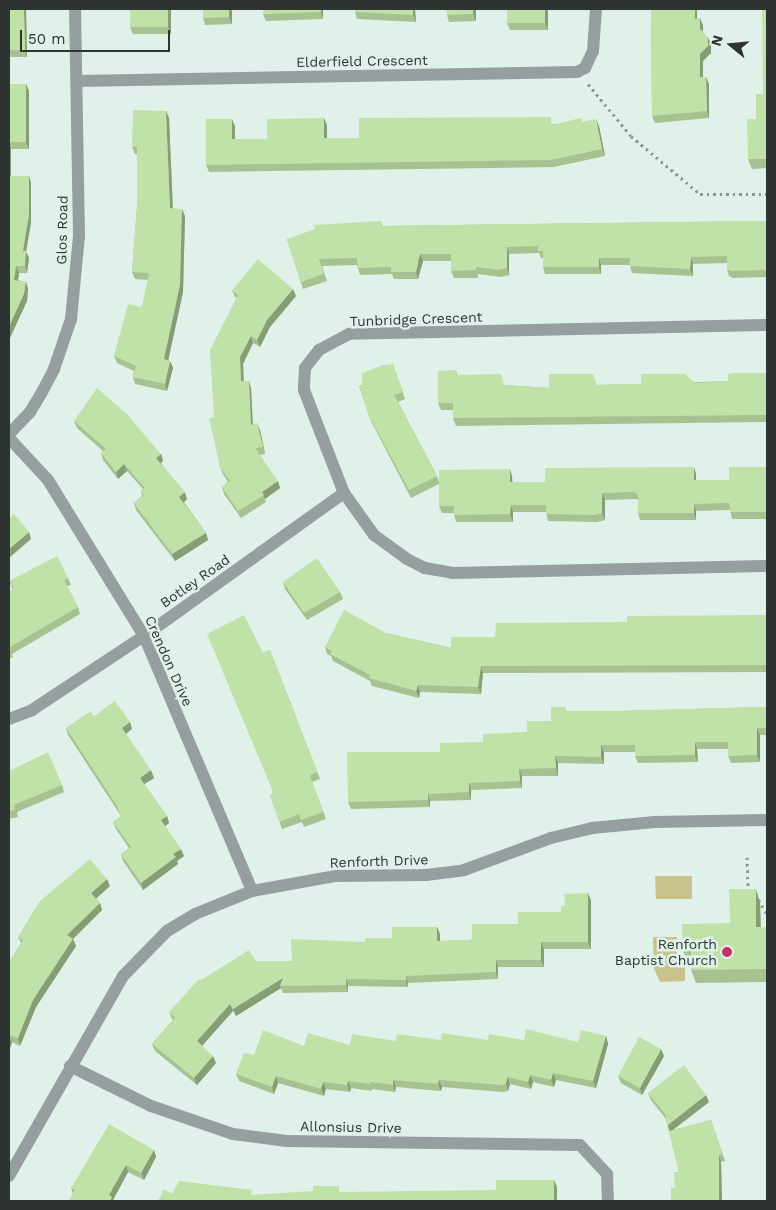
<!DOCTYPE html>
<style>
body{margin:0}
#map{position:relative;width:776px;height:1210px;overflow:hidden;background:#e0f1e9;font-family:"Work Sans",sans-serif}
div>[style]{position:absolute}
.green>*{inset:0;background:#c9c28d}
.path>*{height:3px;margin-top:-1.5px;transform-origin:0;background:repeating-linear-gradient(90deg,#8b9791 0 2.5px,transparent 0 6.5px)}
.minor>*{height:12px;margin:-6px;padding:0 6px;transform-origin:6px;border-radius:6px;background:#969f9f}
.tertiary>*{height:12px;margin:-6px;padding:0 6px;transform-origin:6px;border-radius:6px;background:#969f9f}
.wall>*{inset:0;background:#a5c290}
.shaded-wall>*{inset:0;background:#869e76}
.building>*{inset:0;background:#c0e2a8}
.dots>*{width:14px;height:14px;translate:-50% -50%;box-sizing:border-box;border:2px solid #e0f1e9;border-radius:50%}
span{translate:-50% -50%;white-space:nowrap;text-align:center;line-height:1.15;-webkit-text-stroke:5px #e0f1e9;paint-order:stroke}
.street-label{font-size:14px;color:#2e3431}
.poi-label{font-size:14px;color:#2e3431}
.right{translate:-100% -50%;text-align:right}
.frame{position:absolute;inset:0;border:10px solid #2e3431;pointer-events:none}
.north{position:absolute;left:706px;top:20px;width:50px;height:50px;-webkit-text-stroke:4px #e0f1e9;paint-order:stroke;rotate:287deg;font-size:14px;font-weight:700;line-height:20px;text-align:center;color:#2e3431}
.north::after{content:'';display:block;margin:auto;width:18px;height:22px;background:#2e3431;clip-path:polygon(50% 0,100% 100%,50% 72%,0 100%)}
.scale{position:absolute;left:20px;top:30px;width:150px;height:22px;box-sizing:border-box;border:2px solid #2e3431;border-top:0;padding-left:6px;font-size:15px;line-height:18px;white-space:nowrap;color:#2e3431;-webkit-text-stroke:4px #e0f1e9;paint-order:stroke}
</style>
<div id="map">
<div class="green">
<i style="clip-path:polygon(655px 876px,692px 876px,692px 899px,656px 899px)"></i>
<i style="clip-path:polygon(653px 937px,677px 937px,677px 966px,685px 966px,685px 981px,660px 982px,654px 969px)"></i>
</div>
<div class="path">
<i style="left:588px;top:84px;width:67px;rotate:50.4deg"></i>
<i style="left:631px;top:136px;width:90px;rotate:40deg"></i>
<i style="left:700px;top:194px;width:67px"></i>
<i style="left:747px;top:857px;width:34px;rotate:88deg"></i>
<i style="left:755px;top:894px;width:23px;rotate:59deg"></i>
</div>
<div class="minor">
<i style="left:77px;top:81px;width:500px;rotate:-1.03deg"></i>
<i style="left:577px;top:72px;width:9px;rotate:-27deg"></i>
<i style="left:585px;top:68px;width:19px;rotate:-65deg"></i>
<i style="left:593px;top:51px;width:42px;rotate:-85.9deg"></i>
<i style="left:767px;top:325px;width:418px;rotate:178.8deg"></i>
<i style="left:349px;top:334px;width:34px;rotate:152deg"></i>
<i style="left:319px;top:350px;width:23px;rotate:128deg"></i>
<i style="left:305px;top:368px;width:22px;rotate:93deg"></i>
<i style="left:304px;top:390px;width:110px;rotate:68.8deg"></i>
<i style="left:344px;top:493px;width:52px;rotate:54.5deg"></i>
<i style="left:374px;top:535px;width:41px;rotate:36deg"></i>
<i style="left:407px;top:559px;width:20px;rotate:27deg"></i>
<i style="left:425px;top:568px;width:27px;rotate:10deg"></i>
<i style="left:452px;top:573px;width:315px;rotate:-1.3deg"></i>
<i style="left:9px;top:434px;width:30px;rotate:-46deg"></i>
<i style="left:30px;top:412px;width:23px;rotate:-59deg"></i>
<i style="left:42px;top:392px;width:26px;rotate:-62deg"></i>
<i style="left:54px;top:369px;width:53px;rotate:-71.2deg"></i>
<i style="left:71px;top:319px;width:83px;rotate:-84.5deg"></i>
<i style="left:79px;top:236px;width:227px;rotate:-91deg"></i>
<i style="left:9px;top:438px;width:57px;rotate:47.1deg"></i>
<i style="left:48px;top:480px;width:183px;rotate:58.4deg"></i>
<i style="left:144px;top:636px;width:277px;rotate:67deg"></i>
<i style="left:9px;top:719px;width:25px;rotate:-21deg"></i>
<i style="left:32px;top:710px;width:134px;rotate:-33.5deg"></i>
<i style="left:144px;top:636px;width:246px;rotate:-35.6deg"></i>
<i style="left:70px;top:1066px;width:90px;rotate:26.3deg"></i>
<i style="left:151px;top:1106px;width:87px;rotate:18.9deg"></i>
<i style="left:233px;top:1134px;width:54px;rotate:7.4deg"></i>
<i style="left:287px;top:1141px;width:293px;rotate:0.8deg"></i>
<i style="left:580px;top:1145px;width:40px;rotate:47deg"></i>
<i style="left:607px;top:1174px;width:27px;rotate:88deg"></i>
</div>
<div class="tertiary">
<i style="left:9px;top:1176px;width:230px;rotate:-60.3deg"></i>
<i style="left:123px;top:976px;width:63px;rotate:-45.6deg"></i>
<i style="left:167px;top:931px;width:33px;rotate:-31deg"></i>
<i style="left:195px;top:914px;width:61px;rotate:-22deg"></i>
<i style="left:252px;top:891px;width:84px;rotate:-10.2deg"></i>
<i style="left:335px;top:876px;width:91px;rotate:-0.6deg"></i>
<i style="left:426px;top:875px;width:38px;rotate:-7deg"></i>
<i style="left:464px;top:870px;width:93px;rotate:-20.2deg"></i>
<i style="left:551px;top:838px;width:42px;rotate:-13.7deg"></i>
<i style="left:592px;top:828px;width:63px;rotate:-5.4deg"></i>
<i style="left:655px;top:822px;width:112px;rotate:-1deg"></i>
</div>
<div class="wall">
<i style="clip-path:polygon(9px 9px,26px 9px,27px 57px,9px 57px)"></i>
<i style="clip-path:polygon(171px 9px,171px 34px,133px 34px,130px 27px)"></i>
<i style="clip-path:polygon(203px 9px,232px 9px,232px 24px,205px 25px,203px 18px)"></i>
<i style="clip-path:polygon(323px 9px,323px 19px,266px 21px,263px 14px)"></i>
<i style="clip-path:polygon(355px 9px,415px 9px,416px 22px,357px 19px,355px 12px)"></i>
<i style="clip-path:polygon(476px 9px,476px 21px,449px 22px,447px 15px)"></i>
<i style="clip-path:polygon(548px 9px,548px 30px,510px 30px,507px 23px)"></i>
<i style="clip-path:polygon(651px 9px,697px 9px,697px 18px,703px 25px,703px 32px,711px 44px,711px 53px,703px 61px,703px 77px,706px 77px,709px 84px,709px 118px,655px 123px,652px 116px)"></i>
<i style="clip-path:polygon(767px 9px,767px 168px,752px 169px,748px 159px,756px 119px,763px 94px)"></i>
<i style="clip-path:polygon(9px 84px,26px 84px,29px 91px,29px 149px,11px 149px,11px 176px,29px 176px,31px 183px,31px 222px,26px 252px,29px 258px,27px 273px,19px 273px,18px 280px,26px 282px,28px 289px,27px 301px,9px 340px)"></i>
<i style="clip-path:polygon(166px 111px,169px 118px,173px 208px,185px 216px,183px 292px,168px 360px,170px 361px,173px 368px,167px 391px,135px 384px,133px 377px,134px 371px,117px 363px,114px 356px,142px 307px,148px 280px,135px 279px,132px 272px,137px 207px,137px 154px,135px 154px,132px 147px)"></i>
<i style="clip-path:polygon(324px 118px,327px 125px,327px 138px,359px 138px,583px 122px,599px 126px,605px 156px,554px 167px,209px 172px,206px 165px,235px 126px,235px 139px,267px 139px)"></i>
<i style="clip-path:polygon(381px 221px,382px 226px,767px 221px,767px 277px,733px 278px,729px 276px,727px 269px,727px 263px,693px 264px,693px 276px,632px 273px,630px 265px,601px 265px,601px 274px,545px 274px,543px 267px,543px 258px,541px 258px,539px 253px,509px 254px,509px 275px,501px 277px,478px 274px,478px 278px,454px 278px,451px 271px,451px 261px,423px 261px,418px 279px,394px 279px,392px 274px,360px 275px,358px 268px,357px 265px,322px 266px,327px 281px,303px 289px,287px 239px)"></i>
<i style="clip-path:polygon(232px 290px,296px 296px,270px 327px,260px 347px,253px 343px,243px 364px,244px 381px,249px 381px,251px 388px,253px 424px,260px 430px,265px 454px,260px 455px,280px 488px,265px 499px,266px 502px,241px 518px,224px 494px,222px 487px,228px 482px,223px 474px,220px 467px,214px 417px,237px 298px,235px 297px)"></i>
<i style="clip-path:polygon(393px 364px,405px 399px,398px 402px,437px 476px,439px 482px,512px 476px,512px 482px,545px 482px,696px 474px,696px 480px,729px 480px,767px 467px,767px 519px,732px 519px,730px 510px,696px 511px,696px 520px,640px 520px,638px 513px,638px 500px,636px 499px,605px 500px,605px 520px,597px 522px,548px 521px,546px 512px,513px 512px,513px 522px,456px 522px,454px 513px,442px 513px,439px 506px,439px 484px,411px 498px,371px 421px,359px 386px,362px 385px)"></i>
<i style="clip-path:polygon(456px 370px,457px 375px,505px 385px,549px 388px,597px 385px,641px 384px,728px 381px,767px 373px,767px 422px,456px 426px,453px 418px,453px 410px,441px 410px,438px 403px)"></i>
<i style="clip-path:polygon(74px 421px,161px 454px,163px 461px,161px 463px,187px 499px,184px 502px,206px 533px,208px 540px,175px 561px,136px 510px,134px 503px,142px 496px,141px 491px,143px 489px,127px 471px,118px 479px,103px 460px,101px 453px,103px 451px,77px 428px)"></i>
<i style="clip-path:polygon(68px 578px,71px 585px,67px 586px,78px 607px,80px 614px,12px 654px,13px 657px,9px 659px,9px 592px,13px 590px,9px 581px)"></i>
<i style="clip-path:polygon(283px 582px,340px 592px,343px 599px,307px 620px,285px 589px)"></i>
<i style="clip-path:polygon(767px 615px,767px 672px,483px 673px,481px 694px,420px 692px,419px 698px,372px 686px,370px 681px,333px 661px,331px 656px,327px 654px,325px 647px,386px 633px,451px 648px,495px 637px,627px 622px)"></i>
<i style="clip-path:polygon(270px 650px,320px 779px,312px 782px,326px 819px,304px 827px,302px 822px,282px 829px,270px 795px,273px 794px,263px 653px)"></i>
<i style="clip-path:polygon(767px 707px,767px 735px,760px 735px,760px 762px,731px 763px,728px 756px,728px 749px,697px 749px,698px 762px,638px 763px,635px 756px,635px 752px,604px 752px,604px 764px,558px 763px,558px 776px,522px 776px,522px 788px,471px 790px,471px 800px,430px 801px,430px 807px,351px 809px,348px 802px,440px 752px,527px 732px,551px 721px,567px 711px,620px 711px)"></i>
<i style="clip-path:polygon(94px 716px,130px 722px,132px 729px,126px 734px,154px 778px,144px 784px,167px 816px,169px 823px,165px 826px,184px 856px,177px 861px,178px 864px,143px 890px,123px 861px,121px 854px,129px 848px,116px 829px,113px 822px,121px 816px,119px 813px,68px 735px,66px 728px)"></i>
<i style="clip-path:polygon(9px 771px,62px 785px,64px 792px,17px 812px,18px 817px,9px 819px)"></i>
<i style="clip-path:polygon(110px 886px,96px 899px,100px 903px,102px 910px,73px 939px,76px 946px,36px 1007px,20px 1046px,12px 1042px,9px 1051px,9px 963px,21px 943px,18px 937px)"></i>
<i style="clip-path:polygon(591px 900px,591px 949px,544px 949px,544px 967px,498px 967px,498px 979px,408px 983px,408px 987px,348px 986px,348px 992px,283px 993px,281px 988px,236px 1016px,233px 1011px,202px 1046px,216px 1063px,197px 1085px,155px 1051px,152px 1044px,173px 1020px,172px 1019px,169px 1012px,201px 980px,256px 961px,292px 961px,365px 942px,392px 938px,437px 927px,440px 934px,440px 941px,469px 940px,518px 924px,561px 912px,565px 906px)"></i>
<i style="clip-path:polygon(760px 903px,761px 927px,767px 927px,767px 982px,696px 983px,691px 970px,691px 963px,687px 963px,683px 950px,730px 923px)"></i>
<i style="clip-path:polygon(606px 1036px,608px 1044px,596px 1088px,556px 1080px,554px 1087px,533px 1082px,531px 1089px,510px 1084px,508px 1091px,504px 1092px,442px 1087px,441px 1091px,396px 1087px,395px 1092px,372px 1089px,372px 1091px,351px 1088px,350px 1092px,326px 1089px,324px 1096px,278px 1083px,274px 1094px,239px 1081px,236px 1074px,254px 1055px,304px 1046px,350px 1045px,396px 1041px,441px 1040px,524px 1040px,578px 1042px)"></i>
<i style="clip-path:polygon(664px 1056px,642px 1095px,621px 1083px,618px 1076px)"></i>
<i style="clip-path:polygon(648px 1093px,709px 1102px,673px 1130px,711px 1120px,725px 1161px,721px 1162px,722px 1201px,671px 1201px,679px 1172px,666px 1119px,651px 1100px)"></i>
<i style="clip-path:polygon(154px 1150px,156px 1157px,144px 1180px,128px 1172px,113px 1200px,114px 1201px,69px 1201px,73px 1194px,71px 1188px)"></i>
</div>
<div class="shaded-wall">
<i style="clip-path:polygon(24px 9px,26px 9px,27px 57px,25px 50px)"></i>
<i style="clip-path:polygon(168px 9px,171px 9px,171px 34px,168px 27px)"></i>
<i style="clip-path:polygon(229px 9px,232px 9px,232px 24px,229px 17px)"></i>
<i style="clip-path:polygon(321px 9px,323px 9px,323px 19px,321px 12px)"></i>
<i style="clip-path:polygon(413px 9px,415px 9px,416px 22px,413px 15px)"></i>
<i style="clip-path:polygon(473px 9px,476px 9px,476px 21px,473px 14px)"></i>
<i style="clip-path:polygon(545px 9px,548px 9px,548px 30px,545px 23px)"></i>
<i style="clip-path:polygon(695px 9px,697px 9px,697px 26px,695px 19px)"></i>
<i style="clip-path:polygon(700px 18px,703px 25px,703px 36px,700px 29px)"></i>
<i style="clip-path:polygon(708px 37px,711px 44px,711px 53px,703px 61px,703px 84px,700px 77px,700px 54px)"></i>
<i style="clip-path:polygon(706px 77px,709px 84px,709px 118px,707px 111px)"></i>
<i style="clip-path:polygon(26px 84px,29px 91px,29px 149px,26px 142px)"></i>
<i style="clip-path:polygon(166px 111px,169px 118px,173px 215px,170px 208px)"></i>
<i style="clip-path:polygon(324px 118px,327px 125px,327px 145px,324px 138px)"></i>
<i style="clip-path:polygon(232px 119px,235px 126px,235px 146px,232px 139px)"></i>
<i style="clip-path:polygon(596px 119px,599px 126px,605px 156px,602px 149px)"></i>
<i style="clip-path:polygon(9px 142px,11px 149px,11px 183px,9px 176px)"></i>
<i style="clip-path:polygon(29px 176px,31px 183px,31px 222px,26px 252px,29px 258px,27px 273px,25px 266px,23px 251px)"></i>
<i style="clip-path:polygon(182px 209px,185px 216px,183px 292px,167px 366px,164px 359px)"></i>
<i style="clip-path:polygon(507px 247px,509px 254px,509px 275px,507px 268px)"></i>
<i style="clip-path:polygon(420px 254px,423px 261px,418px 279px,416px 272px)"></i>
<i style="clip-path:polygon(691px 257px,693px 264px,693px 276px,690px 269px)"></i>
<i style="clip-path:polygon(599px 258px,601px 265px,601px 274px,599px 267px)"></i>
<i style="clip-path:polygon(16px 266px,19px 273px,17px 287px,14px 280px)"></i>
<i style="clip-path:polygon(26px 282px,28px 289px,27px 301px,9px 340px,9px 327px)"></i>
<i style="clip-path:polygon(293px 289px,296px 296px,270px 327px,260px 347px,257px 340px,267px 320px)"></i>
<i style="clip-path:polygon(251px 336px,253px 343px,243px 364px,244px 388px,241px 381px,240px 357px)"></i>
<i style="clip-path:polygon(170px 361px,173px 368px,167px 391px,165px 384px)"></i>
<i style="clip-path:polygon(249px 381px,251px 388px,253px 432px,251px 425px)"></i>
<i style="clip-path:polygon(257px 423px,260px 430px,265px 454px,263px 447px)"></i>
<i style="clip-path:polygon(161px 454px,163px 461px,159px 465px,156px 458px)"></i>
<i style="clip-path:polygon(124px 464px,127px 471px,118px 479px,116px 472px)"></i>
<i style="clip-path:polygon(694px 467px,696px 474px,696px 488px,694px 480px)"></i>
<i style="clip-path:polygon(510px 469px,512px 476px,513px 489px,510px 482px)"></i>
<i style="clip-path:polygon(278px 481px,280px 488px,265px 499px,262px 492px)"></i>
<i style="clip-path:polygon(185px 492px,187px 499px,182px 504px,179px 497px)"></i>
<i style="clip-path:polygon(602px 493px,605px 500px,605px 520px,602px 513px)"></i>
<i style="clip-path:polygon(694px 504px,696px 511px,696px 520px,694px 513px)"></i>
<i style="clip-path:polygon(511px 505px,513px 512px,513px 522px,510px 514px)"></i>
<i style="clip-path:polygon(29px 532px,31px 539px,9px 558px,9px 549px)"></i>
<i style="clip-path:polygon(206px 533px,208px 540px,175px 561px,172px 554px)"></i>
<i style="clip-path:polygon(481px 666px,483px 673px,481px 694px,478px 687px)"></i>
<i style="clip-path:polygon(418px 685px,420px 692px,419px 698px,416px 691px)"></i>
<i style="clip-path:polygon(130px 722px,132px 729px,124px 735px,122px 728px)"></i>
<i style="clip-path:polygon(757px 728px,760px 735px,760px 762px,757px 755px)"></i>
<i style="clip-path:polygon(695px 742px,697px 749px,698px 762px,695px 755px)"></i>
<i style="clip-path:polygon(601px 745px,604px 752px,604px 764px,601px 757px)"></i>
<i style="clip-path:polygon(555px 756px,558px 763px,558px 776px,556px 768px)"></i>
<i style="clip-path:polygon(519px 769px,522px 776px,522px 788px,520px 781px)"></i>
<i style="clip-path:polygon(151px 770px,154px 778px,143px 785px,140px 778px)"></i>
<i style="clip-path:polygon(469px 783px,471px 790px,471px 800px,469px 792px)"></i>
<i style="clip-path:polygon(428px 794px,430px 801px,430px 807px,428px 800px)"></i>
<i style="clip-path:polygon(167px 816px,169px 823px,164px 827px,161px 820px)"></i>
<i style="clip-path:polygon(181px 849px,184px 856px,177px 861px,178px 864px,143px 890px,141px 883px,173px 854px)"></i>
<i style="clip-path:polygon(107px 879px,110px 886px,94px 900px,91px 893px)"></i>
<i style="clip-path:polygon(756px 889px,760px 903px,761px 940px,756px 927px)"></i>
<i style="clip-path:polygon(588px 893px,591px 900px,591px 949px,588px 942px)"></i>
<i style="clip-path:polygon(100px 903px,102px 910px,73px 939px,76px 946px,36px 1007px,20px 1046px,18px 1038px,33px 1000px,67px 935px)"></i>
<i style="clip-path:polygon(437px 927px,440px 934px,440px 948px,437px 941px)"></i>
<i style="clip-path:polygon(541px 942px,544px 949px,544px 967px,541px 960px)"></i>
<i style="clip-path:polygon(496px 960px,498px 967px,498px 979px,496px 972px)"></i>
<i style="clip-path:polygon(406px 976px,408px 983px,408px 987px,406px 980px)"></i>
<i style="clip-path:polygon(283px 978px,280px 986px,281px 988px,236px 1016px,233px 1009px)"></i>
<i style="clip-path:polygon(346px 979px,348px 986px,348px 992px,346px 985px)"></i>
<i style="clip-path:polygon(230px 1004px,233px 1011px,199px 1049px,197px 1041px)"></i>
<i style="clip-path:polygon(9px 1035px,12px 1042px,9px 1051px)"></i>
<i style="clip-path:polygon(606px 1036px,608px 1044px,596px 1088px,593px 1081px)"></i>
<i style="clip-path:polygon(661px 1049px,664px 1056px,642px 1095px,640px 1088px)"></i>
<i style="clip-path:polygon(213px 1056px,216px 1063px,197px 1085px,194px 1078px)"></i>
<i style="clip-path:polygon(553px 1073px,556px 1080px,554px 1087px,551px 1080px)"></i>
<i style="clip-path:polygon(530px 1075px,533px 1082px,531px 1089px,528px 1082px)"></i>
<i style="clip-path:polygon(276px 1076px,278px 1083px,274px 1094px,272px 1087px)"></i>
<i style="clip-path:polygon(507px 1077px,510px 1084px,508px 1091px,506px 1084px)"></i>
<i style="clip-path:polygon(393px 1080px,396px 1087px,395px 1092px,393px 1085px)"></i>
<i style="clip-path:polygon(439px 1080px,442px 1087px,441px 1091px,438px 1084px)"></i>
<i style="clip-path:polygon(348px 1081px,351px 1088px,350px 1092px,347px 1085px)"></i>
<i style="clip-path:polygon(323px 1082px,326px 1089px,324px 1096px,321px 1089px)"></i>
<i style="clip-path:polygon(706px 1095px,709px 1102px,670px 1132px,668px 1125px)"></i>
<i style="clip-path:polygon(154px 1150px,156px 1157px,144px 1180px,141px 1173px)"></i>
<i style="clip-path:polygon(719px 1155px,721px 1162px,722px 1201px,719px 1201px)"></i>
<i style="clip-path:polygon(126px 1165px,128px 1172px,113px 1200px,114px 1201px,110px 1201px,109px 1195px)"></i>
<i style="clip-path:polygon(554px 1180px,557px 1187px,557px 1201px,554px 1201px)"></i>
</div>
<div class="building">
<i style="clip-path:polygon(9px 9px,24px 9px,25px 50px,9px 50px)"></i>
<i style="clip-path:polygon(130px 9px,168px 9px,168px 27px,130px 27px)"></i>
<i style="clip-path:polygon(203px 9px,229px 9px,229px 17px,203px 18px)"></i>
<i style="clip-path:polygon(264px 9px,321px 9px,321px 12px,263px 14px)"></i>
<i style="clip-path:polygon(355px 9px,413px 9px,413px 15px,355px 12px)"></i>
<i style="clip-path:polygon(446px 9px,473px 9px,473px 14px,447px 15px)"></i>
<i style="clip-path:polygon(507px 9px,545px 9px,545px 23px,507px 23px)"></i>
<i style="clip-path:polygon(651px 9px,695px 9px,695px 19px,700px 18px,700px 29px,708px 37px,708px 46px,700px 54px,700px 77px,706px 77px,707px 111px,652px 116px)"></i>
<i style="clip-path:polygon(762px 9px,767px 9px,767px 159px,748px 159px,747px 119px,756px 119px,756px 94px,763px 94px)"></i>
<i style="clip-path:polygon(9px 84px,26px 84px,26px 142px,9px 142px)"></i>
<i style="clip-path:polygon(133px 110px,166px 111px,170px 208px,182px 209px,180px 285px,164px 359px,170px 361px,165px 384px,133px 377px,136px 366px,114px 356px,128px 304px,142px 307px,149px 273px,132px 272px,137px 207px,137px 147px,132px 147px)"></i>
<i style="clip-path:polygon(551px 117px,551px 125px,581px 118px,582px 122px,596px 119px,602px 149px,551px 160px,206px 165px,206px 119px,232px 119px,232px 139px,267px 139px,267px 119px,324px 118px,324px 138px,359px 138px,359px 118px)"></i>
<i style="clip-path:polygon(9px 176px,29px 176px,29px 215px,23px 251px,26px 251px,25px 266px,16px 266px,14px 280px,26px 282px,24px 294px,9px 327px)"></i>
<i style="clip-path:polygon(381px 221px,381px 226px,767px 221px,767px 270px,731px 271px,727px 269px,727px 256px,691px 257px,690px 269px,630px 266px,630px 258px,599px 258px,599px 267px,543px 267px,543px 251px,538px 251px,538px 246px,507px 247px,507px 268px,499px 270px,476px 267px,476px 270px,451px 271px,451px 254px,420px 254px,416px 272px,391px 272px,391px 267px,358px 268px,357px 258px,319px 259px,324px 274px,301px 282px,287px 239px,315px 229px,314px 225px)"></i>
<i style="clip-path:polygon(258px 259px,293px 289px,267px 320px,257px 340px,251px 336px,240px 357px,241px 381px,249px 381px,251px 425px,257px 423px,263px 447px,255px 448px,278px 481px,262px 492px,264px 495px,238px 511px,222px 487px,230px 481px,220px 467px,209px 418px,214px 417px,210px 350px,238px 295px,232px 290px)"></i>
<i style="clip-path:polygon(393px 364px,403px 392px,394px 395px,437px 476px,409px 490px,368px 414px,359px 386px,362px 385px,362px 373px,383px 365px)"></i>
<i style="clip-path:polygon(456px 370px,456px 375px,501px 374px,504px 385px,549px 388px,549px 374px,593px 374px,597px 385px,641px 384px,641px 374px,685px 374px,695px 383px,728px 381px,728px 374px,732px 373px,767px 373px,767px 415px,453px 418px,453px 403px,438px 403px,438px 371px)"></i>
<i style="clip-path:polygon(97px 388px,127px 414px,161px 454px,156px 458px,185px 492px,179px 497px,206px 533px,172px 554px,134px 503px,144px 495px,141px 491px,145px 488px,124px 464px,116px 472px,101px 453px,106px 449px,74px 421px)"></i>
<i style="clip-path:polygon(694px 467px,694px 480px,729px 480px,729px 467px,767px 467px,767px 512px,730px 512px,729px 503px,694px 504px,694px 513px,638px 513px,638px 495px,634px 492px,602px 493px,602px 513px,595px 515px,546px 514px,546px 505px,511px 505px,510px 514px,454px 515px,454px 506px,439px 506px,439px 470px,510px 469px,510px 482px,545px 482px,545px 468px)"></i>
<i style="clip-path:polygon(14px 514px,29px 532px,9px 549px,9px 519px)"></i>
<i style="clip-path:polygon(57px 556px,68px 578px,64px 580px,78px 607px,10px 647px,11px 650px,9px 651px,9px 592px,14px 589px,9px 581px)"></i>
<i style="clip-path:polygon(317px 558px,340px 592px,304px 613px,283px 582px)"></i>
<i style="clip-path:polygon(344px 610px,386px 633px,451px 648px,451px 637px,495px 637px,496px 623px,627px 622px,627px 616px,767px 615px,767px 665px,481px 666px,478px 687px,418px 685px,416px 691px,369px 678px,370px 675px,330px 654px,332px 651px,325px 647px)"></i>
<i style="clip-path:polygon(244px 615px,263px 653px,270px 650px,317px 772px,310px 775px,323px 812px,301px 820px,299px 814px,279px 822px,270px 795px,274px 794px,207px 634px)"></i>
<i style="clip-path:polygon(115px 701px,130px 722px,122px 728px,151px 770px,140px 778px,167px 816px,161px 820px,181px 849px,173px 854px,176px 857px,141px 883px,121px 854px,131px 847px,113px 822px,121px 816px,117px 806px,66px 728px,86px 714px,91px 712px,94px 716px)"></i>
<i style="clip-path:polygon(551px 707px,566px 707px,566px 711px,620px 711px,767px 707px,767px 728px,757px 728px,757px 755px,728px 756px,728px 742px,695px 742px,695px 755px,635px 756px,635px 745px,601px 745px,601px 757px,555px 756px,556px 768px,519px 769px,520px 781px,469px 783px,469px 792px,428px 794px,428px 800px,348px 802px,347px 752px,440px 752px,440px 743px,483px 742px,483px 734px,527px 732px,527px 721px,551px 721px)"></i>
<i style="clip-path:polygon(48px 752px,62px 785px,14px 805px,15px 810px,9px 811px,9px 771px)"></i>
<i style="clip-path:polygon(90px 859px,107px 879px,91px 893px,100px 903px,67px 935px,73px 939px,33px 1000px,18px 1038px,9px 1035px,9px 1037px,9px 963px,23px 940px,18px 937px,39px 902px)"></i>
<i style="clip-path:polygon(729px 889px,756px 889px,756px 927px,767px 927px,767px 969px,691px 970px,691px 950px,683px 950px,682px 924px,730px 923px)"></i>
<i style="clip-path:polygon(588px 893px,588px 942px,541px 942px,541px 960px,496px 960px,496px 972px,406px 976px,406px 980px,346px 979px,346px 985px,280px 986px,283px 978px,233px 1009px,230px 1004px,197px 1041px,213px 1056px,194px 1078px,152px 1044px,175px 1018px,169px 1012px,199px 979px,201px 980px,249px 950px,256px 961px,292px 961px,291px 939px,365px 942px,365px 938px,392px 938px,392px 927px,437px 927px,437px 941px,469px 940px,472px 939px,472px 924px,518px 924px,518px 912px,561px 912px,561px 906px,565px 906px,564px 894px)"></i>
<i style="clip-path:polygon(526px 1029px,578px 1042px,581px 1030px,606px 1036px,593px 1081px,553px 1073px,551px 1080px,530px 1075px,528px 1082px,507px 1077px,506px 1084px,501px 1085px,439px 1080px,438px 1084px,393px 1080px,393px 1085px,370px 1082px,370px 1084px,348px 1081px,347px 1085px,323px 1082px,321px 1089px,276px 1076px,272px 1087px,236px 1074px,244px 1053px,254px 1055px,263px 1030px,304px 1046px,308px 1033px,350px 1045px,352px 1034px,396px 1041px,397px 1034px,441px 1040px,442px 1033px,488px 1040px,489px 1034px,524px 1040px)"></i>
<i style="clip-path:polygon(639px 1037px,661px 1049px,640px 1088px,618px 1076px)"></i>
<i style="clip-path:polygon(684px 1065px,706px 1095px,668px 1125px,665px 1114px,648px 1093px)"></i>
<i style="clip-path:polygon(711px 1120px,722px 1154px,719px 1155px,719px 1201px,671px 1201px,671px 1187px,675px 1188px,674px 1172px,679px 1172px,669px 1131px)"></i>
<i style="clip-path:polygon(109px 1124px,154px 1150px,141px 1173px,126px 1165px,109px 1195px,112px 1197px,110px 1201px,69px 1201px,75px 1190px,71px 1188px)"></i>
<i style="clip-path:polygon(496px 1180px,554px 1180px,554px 1201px,158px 1201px,164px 1189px,172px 1194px,179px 1181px,252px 1190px,251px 1195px,313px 1191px,313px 1186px,339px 1186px,339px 1192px,496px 1190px)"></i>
</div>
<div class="dots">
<i style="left:727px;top:952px;background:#c13362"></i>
</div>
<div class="street-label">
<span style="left:362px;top:61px;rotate:-1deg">Elderfield Crescent</span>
<span style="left:62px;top:230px;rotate:-89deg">Glos Road</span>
<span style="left:416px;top:319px;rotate:-2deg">Tunbridge Crescent</span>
<span style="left:195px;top:581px;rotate:-35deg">Botley Road</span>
<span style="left:169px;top:661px;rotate:66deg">Crendon Drive</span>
<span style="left:379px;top:861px;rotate:-2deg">Renforth Drive</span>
<span style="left:351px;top:1127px;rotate:1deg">Allonsius Drive</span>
</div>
<div class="poi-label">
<span class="right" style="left:717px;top:952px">Renforth<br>Baptist Church</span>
</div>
<div class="frame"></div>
<div class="north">N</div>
<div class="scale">50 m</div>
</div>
